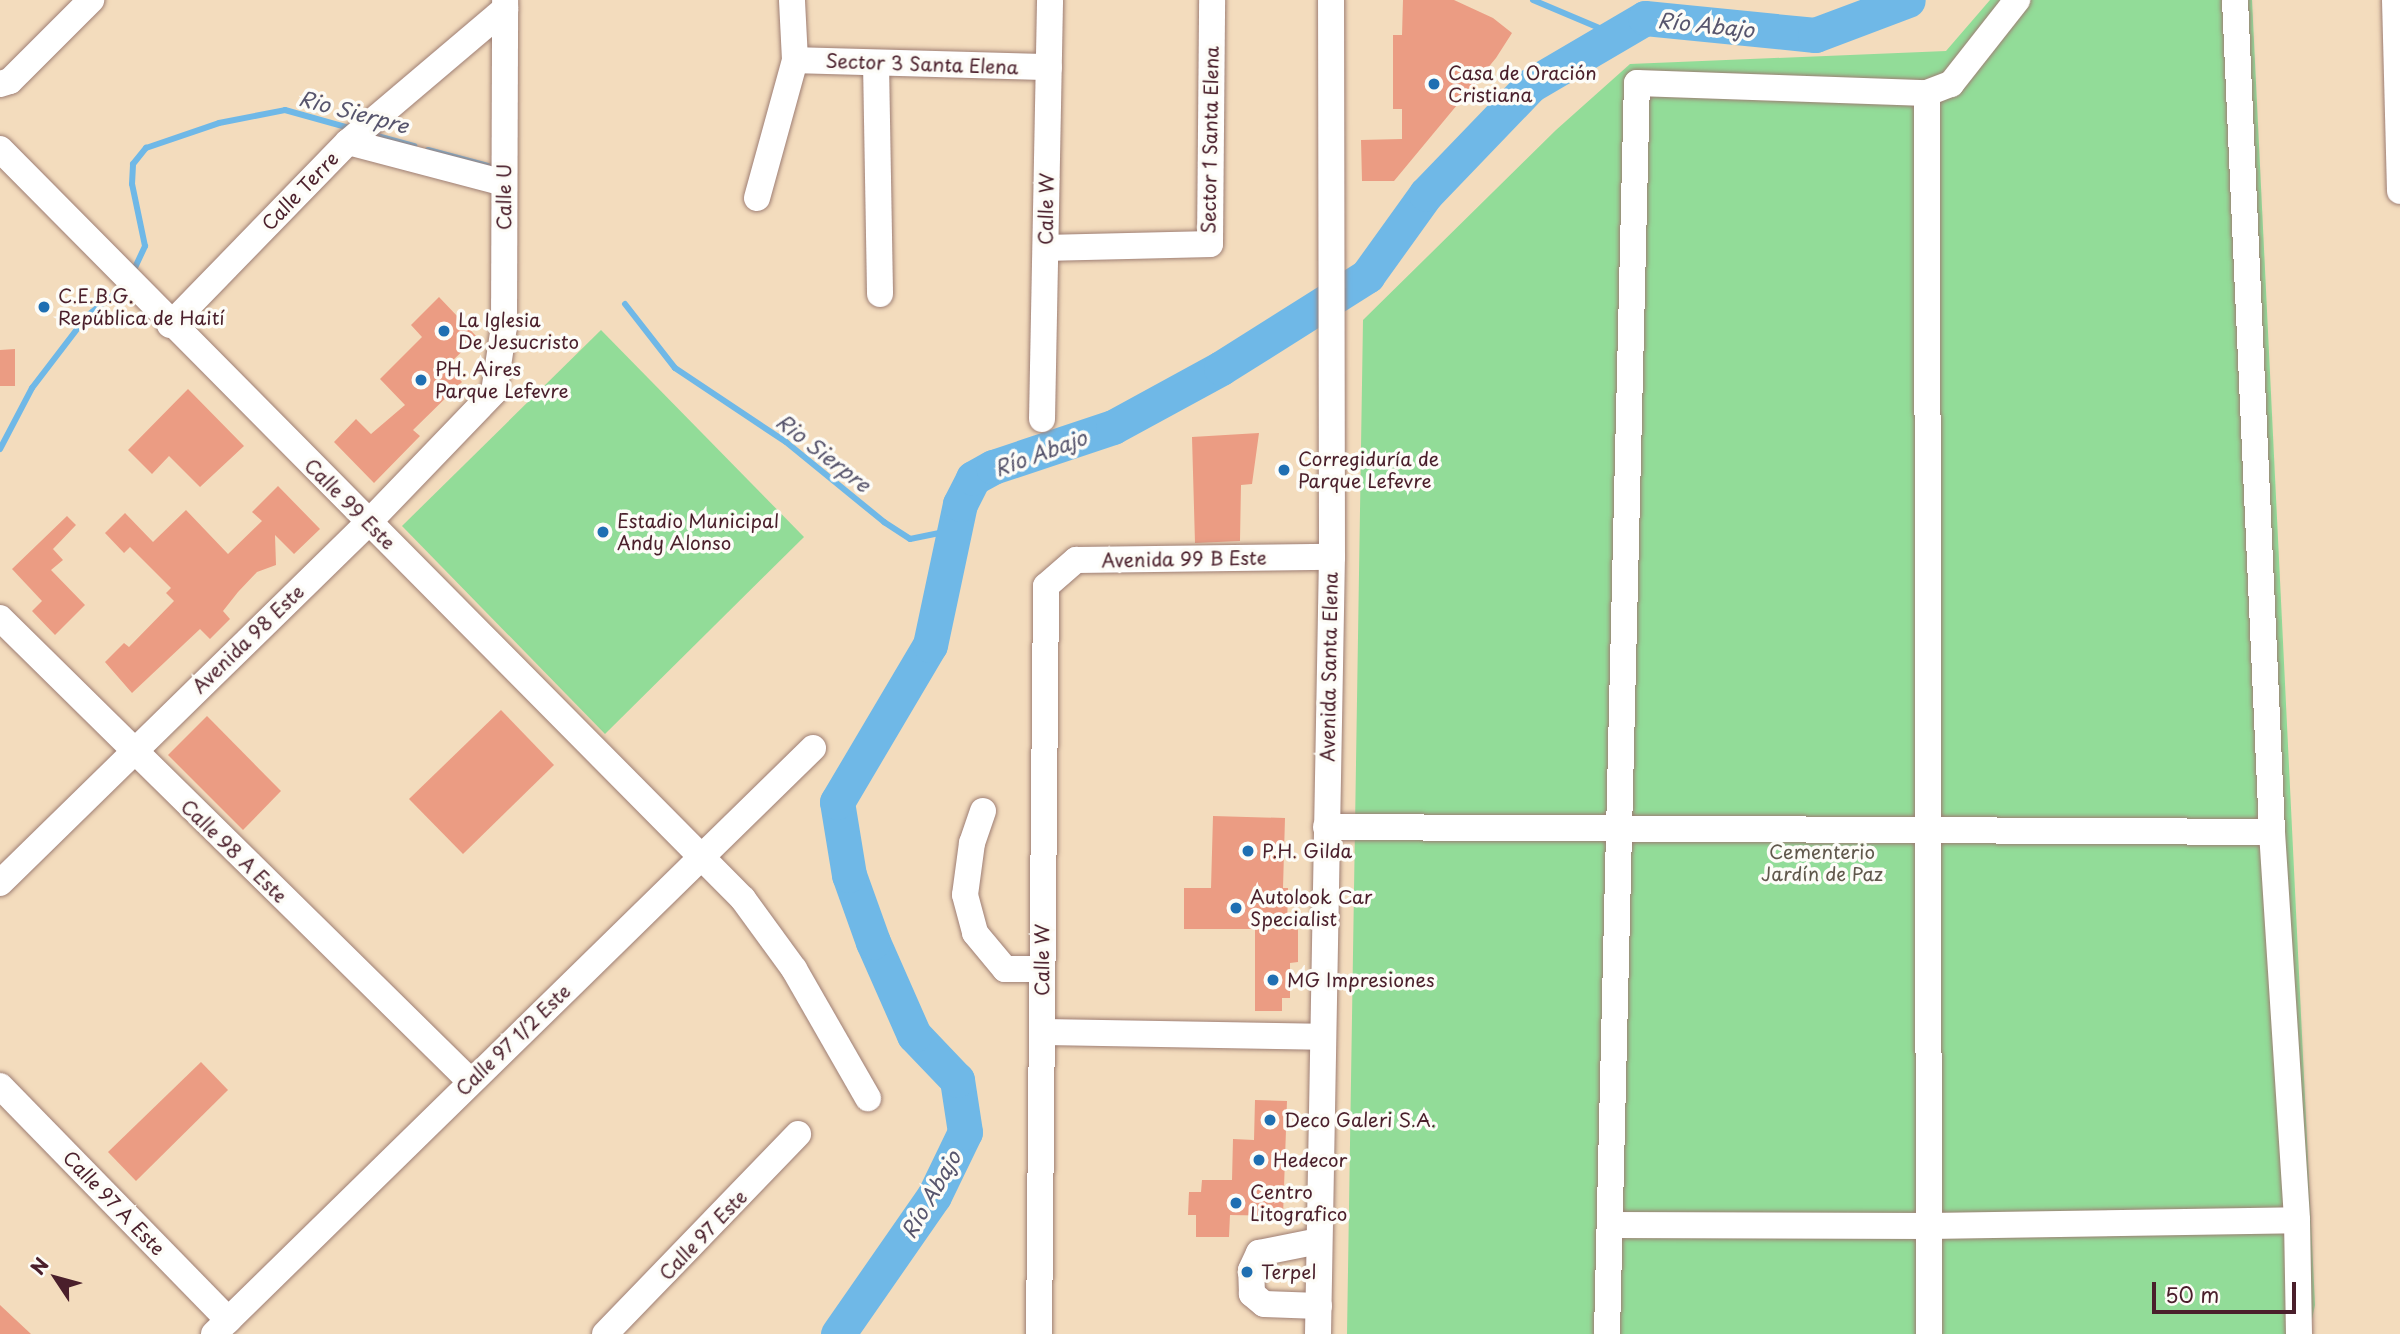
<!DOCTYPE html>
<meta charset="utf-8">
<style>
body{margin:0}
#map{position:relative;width:2400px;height:1334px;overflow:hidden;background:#f3dcbd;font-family:"Playpen Sans",sans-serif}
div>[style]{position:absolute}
.green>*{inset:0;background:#92dc98}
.stream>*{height:6px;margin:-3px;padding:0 3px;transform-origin:3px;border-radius:3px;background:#6fb8e7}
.river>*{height:35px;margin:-17.5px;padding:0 17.5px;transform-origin:17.5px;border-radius:17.5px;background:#6fb8e7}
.building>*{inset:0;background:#eb9c83}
.roads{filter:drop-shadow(0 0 2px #9e7e74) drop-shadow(0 0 2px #9e7e74)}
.minor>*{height:26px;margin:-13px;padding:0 13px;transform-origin:13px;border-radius:13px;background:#fff}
.dots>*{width:19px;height:19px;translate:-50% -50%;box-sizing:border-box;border:4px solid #fdfcf7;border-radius:50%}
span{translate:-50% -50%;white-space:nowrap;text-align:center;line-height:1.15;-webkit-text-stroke:7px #fdfcf7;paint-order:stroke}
.street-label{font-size:19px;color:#4a1f2b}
.poi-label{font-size:19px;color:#4a1f2b}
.left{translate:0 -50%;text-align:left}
.park-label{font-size:19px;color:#60584c}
.water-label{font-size:21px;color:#57556d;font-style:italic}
.north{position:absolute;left:21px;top:1243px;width:70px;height:70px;-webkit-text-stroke:5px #fdfcf7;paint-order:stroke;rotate:306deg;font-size:19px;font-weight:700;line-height:28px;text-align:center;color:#4a1f2b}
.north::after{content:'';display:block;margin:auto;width:24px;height:32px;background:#4a1f2b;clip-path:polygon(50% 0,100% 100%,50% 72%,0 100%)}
.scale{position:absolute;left:2152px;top:1282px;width:144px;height:32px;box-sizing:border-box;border:4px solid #4a1f2b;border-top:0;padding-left:9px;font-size:21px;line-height:24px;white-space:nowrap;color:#4a1f2b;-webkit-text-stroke:5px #fdfcf7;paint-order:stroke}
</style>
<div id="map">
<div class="green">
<i style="clip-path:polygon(1990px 0,2252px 0,2315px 1305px,2309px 1334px,1347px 1334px,1363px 320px,1556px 130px,1630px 64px,1946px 51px)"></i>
<i style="clip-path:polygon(601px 330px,804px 537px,605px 734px,402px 526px)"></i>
</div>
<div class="stream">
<i style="left:1533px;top:0;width:90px;rotate:22.9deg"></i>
<i style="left:370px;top:134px;width:46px;rotate:15.3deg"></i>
<i style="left:428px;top:150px;width:62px;rotate:14.9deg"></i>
<i style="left:132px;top:274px;width:31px;rotate:-65deg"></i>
<i style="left:145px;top:246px;width:63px;rotate:-101.8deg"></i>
<i style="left:132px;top:184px;width:20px;rotate:-87deg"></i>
<i style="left:133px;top:164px;width:21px;rotate:-51deg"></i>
<i style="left:146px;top:148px;width:77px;rotate:-18.9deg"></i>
<i style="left:219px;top:123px;width:67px;rotate:-11.1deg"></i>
<i style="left:285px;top:110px;width:71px;rotate:15.6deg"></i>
<i style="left:625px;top:304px;width:81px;rotate:52deg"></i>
<i style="left:675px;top:368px;width:133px;rotate:33.7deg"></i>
<i style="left:786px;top:442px;width:127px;rotate:39.2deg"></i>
<i style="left:884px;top:522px;width:31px;rotate:33deg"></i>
<i style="left:910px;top:539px;width:45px;rotate:-11.6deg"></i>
<i style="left:0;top:449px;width:69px;rotate:-62.3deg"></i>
<i style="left:32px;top:388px;width:91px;rotate:-52.6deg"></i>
<i style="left:87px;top:316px;width:48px;rotate:-39deg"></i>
</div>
<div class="river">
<i style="left:838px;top:1334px;width:168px;rotate:-55.2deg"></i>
<i style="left:934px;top:1196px;width:71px;rotate:-64.2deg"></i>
<i style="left:965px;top:1132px;width:53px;rotate:-98.7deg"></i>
<i style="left:957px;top:1080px;width:62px;rotate:-133.7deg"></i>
<i style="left:914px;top:1035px;width:102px;rotate:-113.8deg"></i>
<i style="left:873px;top:942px;width:71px;rotate:-109.7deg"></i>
<i style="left:849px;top:875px;width:74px;rotate:-99.3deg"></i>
<i style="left:837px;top:802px;width:182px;rotate:-59.4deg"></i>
<i style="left:930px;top:645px;width:144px;rotate:-78deg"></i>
<i style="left:960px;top:504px;width:29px;rotate:-63deg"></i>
<i style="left:973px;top:478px;width:23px;rotate:-29deg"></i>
<i style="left:993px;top:467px;width:126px;rotate:-18.4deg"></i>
<i style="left:1113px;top:427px;width:123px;rotate:-28.6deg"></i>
<i style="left:1221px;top:368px;width:173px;rotate:-32.2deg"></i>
<i style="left:1367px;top:276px;width:101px;rotate:-54.3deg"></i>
<i style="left:1426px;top:194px;width:151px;rotate:-46.1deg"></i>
<i style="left:1531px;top:85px;width:132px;rotate:-30.4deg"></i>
<i style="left:1645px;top:18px;width:171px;rotate:5.7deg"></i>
<i style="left:1815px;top:35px;width:99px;rotate:-20.6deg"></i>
</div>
<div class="building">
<i style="clip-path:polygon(1403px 0,1454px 0,1493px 18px,1512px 33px,1496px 58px,1394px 181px,1362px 181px,1361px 140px,1402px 139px,1402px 109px,1393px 109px,1393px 35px,1402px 35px)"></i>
<i style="clip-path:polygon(439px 297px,477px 337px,447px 366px,462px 382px,413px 430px,420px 436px,374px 483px,334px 442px,356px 419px,371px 434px,405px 405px,380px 379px,422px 337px,411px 325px)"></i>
<i style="clip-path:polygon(15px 349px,15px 386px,0 386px,0 350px)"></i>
<i style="clip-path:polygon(188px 389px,244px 446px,200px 487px,169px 456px,152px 474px,128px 450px)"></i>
<i style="clip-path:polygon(1259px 433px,1252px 484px,1241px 485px,1240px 541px,1195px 543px,1192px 437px)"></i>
<i style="clip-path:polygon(278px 486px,320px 529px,294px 554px,275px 535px,276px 565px,257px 572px,238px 592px,223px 611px,230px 619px,210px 639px,200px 629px,132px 693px,105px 662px,124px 643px,129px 647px,174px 601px,166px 593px,171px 588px,130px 547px,124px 553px,105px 533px,125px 513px,153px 542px,186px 510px,228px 554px,262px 521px,252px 512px)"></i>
<i style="clip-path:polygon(67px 516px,76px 525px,53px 549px,63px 560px,51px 570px,85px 605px,55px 635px,32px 611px,42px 601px,12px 569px)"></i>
<i style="clip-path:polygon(501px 710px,554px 765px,463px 854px,409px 799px)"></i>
<i style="clip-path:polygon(207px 716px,281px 791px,243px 830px,168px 755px)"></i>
<i style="clip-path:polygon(1213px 816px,1285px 818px,1283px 888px,1288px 888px,1287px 929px,1298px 929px,1298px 962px,1290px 963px,1290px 998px,1282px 998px,1282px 1011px,1255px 1011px,1255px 929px,1184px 929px,1184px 888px,1211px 888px)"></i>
<i style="clip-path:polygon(201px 1062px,228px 1090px,136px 1181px,108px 1152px)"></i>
<i style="clip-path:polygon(1255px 1100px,1287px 1101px,1283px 1216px,1230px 1215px,1229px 1237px,1196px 1237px,1196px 1215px,1188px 1215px,1189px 1192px,1201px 1192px,1202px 1180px,1232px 1180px,1233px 1139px,1254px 1140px)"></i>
<i style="clip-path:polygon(0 1305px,31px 1334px,0 1334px)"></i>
</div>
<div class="roads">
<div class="minor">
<i style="left:2235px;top:0;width:833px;rotate:87.45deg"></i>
<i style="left:2272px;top:832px;width:389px;rotate:86.3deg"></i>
<i style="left:2297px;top:1220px;width:114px;rotate:89deg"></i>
<i style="left:2395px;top:0;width:191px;rotate:88.5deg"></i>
<i style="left:795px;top:60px;width:254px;rotate:1.6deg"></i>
<i style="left:876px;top:63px;width:231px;rotate:89deg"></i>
<i style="left:0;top:84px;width:10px;rotate:-17deg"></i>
<i style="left:10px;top:81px;width:115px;rotate:-45deg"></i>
<i style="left:1927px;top:93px;width:1241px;rotate:89.91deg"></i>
<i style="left:348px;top:142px;width:161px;rotate:14.7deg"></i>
<i style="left:0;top:149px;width:1056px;rotate:45.27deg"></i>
<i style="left:743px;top:899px;width:87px;rotate:53.9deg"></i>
<i style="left:794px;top:969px;width:149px;rotate:60.2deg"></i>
<i style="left:757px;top:198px;width:143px;rotate:-74.6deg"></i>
<i style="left:795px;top:60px;width:60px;rotate:-92.9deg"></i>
<i style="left:1046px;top:248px;width:164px;rotate:-1.4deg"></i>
<i style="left:1210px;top:244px;width:244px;rotate:-89.5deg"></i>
<i style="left:170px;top:325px;width:255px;rotate:-45.8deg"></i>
<i style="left:348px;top:142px;width:206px;rotate:-40.3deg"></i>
<i style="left:1042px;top:419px;width:419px;rotate:-88.9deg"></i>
<i style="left:0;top:618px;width:661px;rotate:44.57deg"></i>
<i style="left:983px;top:811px;width:34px;rotate:109deg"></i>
<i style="left:972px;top:843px;width:52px;rotate:97.7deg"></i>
<i style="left:965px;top:895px;width:39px;rotate:75deg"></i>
<i style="left:975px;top:933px;width:47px;rotate:50.2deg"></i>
<i style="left:1005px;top:969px;width:37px"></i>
<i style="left:1326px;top:827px;width:946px;rotate:0.3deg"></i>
<i style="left:0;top:883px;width:516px;rotate:-44.37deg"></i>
<i style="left:369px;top:522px;width:180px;rotate:-46.1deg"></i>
<i style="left:494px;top:392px;width:66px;rotate:-81.3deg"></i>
<i style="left:504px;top:327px;width:327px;rotate:-89.8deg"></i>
<i style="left:1043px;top:1032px;width:278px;rotate:1deg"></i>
<i style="left:0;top:1086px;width:327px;rotate:45.7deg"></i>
<i style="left:1610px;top:1225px;width:319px;rotate:0.2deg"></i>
<i style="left:1929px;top:1226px;width:368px;rotate:-0.9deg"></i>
<i style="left:1319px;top:1306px;width:55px;rotate:-177.9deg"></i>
<i style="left:1264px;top:1304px;width:16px;rotate:-140deg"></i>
<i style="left:1252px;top:1294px;width:24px;rotate:-92deg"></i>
<i style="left:1251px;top:1270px;width:19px;rotate:-65deg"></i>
<i style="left:1259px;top:1253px;width:61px;rotate:-11.3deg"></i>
<i style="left:214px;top:1334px;width:838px;rotate:-44.37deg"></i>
<i style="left:605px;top:1334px;width:278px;rotate:-46deg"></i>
<i style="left:1039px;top:1334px;width:748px;rotate:-89.46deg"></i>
<i style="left:1046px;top:586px;width:40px;rotate:-41deg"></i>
<i style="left:1076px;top:560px;width:256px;rotate:-0.7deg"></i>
<i style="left:1318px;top:1334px;width:777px;rotate:-88.97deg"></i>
<i style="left:1332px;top:557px;width:557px;rotate:-90.1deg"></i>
<i style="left:1607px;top:1334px;width:1251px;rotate:-88.63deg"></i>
<i style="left:1637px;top:83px;width:290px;rotate:2deg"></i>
<i style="left:1927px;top:93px;width:26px;rotate:-21deg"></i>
<i style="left:1951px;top:84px;width:107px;rotate:-51.8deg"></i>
</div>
</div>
<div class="dots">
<i style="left:1434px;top:84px;background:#1f6fb2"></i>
<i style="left:44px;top:307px;background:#1f6fb2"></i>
<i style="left:444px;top:331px;background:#1f6fb2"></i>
<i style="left:421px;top:380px;background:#1f6fb2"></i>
<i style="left:1284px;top:470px;background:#1f6fb2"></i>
<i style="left:603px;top:532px;background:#1f6fb2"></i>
<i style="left:1248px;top:851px;background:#1f6fb2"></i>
<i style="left:1236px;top:908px;background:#1f6fb2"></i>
<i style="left:1273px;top:980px;background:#1f6fb2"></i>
<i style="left:1270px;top:1120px;background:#1f6fb2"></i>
<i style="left:1259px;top:1160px;background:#1f6fb2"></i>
<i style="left:1236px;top:1203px;background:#1f6fb2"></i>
<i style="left:1247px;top:1272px;background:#1f6fb2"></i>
</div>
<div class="street-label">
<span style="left:922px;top:64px;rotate:2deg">Sector 3 Santa Elena</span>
<span style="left:1210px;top:140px;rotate:-89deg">Sector 1 Santa Elena</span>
<span style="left:300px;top:191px;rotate:-46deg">Calle Terre</span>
<span style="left:504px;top:197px;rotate:-90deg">Calle U</span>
<span style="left:1046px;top:209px;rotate:-89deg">Calle W</span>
<span style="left:350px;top:504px;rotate:45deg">Calle 99 Este</span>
<span style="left:1184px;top:559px;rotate:-1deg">Avenida 99 B Este</span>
<span style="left:248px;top:639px;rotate:-44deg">Avenida 98 Este</span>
<span style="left:1329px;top:667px;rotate:-89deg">Avenida Santa Elena</span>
<span style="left:234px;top:851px;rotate:44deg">Calle 98 A Este</span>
<span style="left:1042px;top:960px;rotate:-90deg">Calle W</span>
<span style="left:513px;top:1040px;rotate:-44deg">Calle 97 1/2 Este</span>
<span style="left:114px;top:1203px;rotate:46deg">Calle 97 A Este</span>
<span style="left:703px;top:1235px;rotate:-46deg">Calle 97 Este</span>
</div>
<div class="poi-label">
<span class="left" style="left:1448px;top:84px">Casa de Oración<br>Cristiana</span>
<span class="left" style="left:58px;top:307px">C.E.B.G.<br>República de Haití</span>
<span class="left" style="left:458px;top:331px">La Iglesia<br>De Jesucristo</span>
<span class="left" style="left:435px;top:380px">PH. Aires<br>Parque Lefevre</span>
<span class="left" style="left:1298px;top:470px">Corregiduría de<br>Parque Lefevre</span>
<span class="left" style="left:617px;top:532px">Estadio Municipal<br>Andy Alonso</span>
<span class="left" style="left:1262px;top:851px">P.H. Gilda</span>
<span class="left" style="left:1250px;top:908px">Autolook Car<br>Specialist</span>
<span class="left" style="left:1287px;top:980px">MG Impresiones</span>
<span class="left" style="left:1284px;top:1120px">Deco Galeri S.A.</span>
<span class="left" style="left:1273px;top:1160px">Hedecor</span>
<span class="left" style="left:1250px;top:1203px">Centro<br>Litografico</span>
<span class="left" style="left:1261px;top:1272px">Terpel</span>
</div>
<div class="park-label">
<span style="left:1822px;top:863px">Cementerio<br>Jardín de Paz</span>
</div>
<div class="water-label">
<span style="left:1706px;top:24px;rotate:6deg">Río Abajo</span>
<span style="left:354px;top:111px;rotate:15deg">Rio Sierpre</span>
<span style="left:824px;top:452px;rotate:38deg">Rio Sierpre</span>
<span style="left:1040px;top:452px;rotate:-20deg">Río Abajo</span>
<span style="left:930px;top:1194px;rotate:-60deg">Río Abajo</span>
</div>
<div class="north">N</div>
<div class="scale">50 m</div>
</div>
